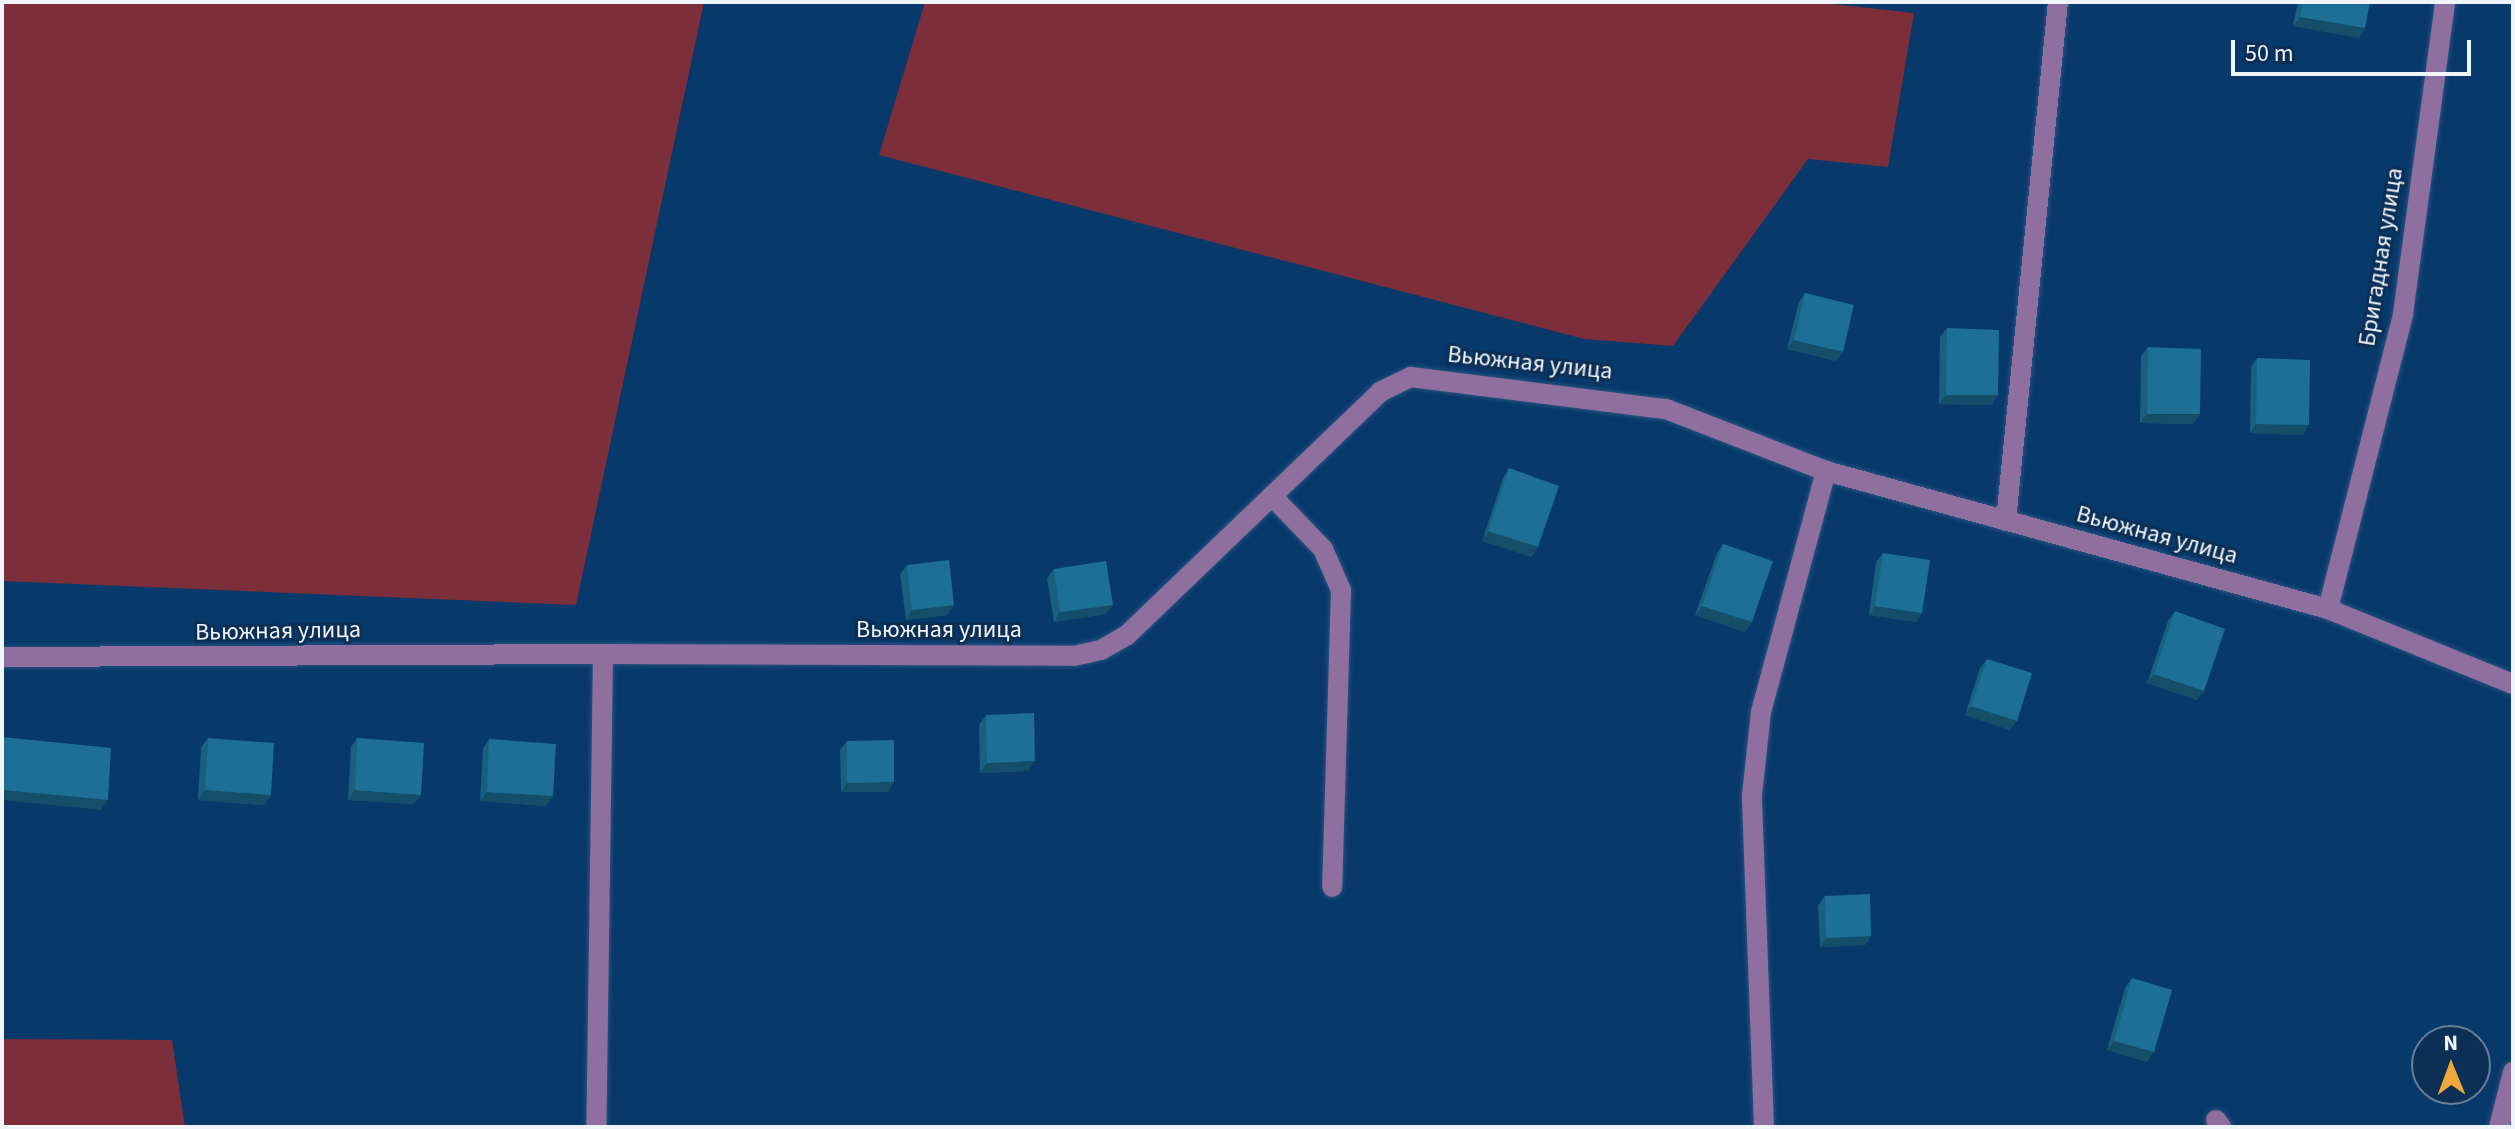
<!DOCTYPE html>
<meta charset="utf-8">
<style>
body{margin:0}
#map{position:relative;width:2515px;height:1129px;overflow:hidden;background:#07396b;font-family:"Source Sans 3",sans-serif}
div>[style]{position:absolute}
.green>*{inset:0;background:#7c2e3b}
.roads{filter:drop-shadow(0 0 2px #28537f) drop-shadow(0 0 2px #28537f)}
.minor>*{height:20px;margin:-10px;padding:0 10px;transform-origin:10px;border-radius:10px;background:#8f6fa0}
.wall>*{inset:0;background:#195f80}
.shaded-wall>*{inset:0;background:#144e68}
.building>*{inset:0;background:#1d6f95}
span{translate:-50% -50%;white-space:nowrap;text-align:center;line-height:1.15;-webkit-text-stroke:6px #0c2f56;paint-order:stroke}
.street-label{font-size:24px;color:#f0f5fb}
.frame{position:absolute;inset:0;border:4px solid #f0f5fb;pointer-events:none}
.north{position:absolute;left:2411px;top:1025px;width:80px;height:80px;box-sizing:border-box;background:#0c2f56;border:2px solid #677e98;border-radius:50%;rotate:359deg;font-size:22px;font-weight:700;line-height:32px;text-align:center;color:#f0f5fb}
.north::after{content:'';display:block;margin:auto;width:28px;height:36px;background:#eea83c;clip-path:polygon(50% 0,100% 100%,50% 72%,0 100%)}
.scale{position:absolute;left:2231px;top:40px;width:240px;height:36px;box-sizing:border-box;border:4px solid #f0f5fb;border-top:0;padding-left:10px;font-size:24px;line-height:28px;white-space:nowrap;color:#f0f5fb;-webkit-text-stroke:6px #0c2f56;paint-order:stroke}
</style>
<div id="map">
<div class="green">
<i style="clip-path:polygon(2px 2px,704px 2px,576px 605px,2px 581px)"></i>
<i style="clip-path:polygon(925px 2px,1815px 2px,1914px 13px,1888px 167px,1808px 159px,1673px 346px,1584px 339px,879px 155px)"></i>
<i style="clip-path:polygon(2px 1039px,172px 1040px,185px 1127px,2px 1127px)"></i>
</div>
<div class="roads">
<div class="minor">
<i style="left:1272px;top:496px;width:74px;rotate:46.1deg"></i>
<i style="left:1323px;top:549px;width:45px;rotate:66.3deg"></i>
<i style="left:1341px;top:590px;width:297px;rotate:91.7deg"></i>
<i style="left:2006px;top:521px;width:522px;rotate:-84.28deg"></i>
<i style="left:2328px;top:609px;width:304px;rotate:-75.7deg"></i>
<i style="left:2403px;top:314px;width:315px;rotate:-82.3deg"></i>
<i style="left:603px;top:654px;width:471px;rotate:0.2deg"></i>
<i style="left:1074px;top:656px;width:28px;rotate:-13deg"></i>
<i style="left:1101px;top:650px;width:30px;rotate:-30deg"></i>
<i style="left:1127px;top:635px;width:351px;rotate:-43.8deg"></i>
<i style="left:1380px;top:392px;width:34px;rotate:-26deg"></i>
<i style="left:1411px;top:377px;width:257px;rotate:7.2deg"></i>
<i style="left:1666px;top:409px;width:172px;rotate:21.2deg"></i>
<i style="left:1826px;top:471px;width:521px;rotate:15.37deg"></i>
<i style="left:2328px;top:609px;width:200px;rotate:22.1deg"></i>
<i style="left:2px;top:657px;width:601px;rotate:-0.29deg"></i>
<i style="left:603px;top:654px;width:473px;rotate:90.8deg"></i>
<i style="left:2216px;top:1120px;width:9px;rotate:54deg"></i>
<i style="left:1764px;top:1127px;width:332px;rotate:-92.1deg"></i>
<i style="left:1752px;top:795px;width:83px;rotate:-83.8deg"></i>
<i style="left:1761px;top:712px;width:250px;rotate:-74.9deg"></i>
<i style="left:2499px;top:1127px;width:57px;rotate:-75.7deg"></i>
</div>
</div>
<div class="wall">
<i style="clip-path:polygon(2298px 2px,2370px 2px,2359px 38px,2293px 26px)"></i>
<i style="clip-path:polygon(1805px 293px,1836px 361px,1787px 349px,1799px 302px)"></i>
<i style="clip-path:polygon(1947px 328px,1992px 405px,1939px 404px,1940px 337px)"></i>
<i style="clip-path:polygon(2148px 347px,2193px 424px,2140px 423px,2141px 356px)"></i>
<i style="clip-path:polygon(2257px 358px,2303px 435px,2250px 433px,2251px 367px)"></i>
<i style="clip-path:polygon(1509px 468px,1532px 557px,1482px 541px,1503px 478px)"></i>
<i style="clip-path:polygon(1723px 544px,1745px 632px,1695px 615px,1717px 553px)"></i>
<i style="clip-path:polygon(1883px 553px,1922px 613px,1916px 622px,1869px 615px,1876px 562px)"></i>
<i style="clip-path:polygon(907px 565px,954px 605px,947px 615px,906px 620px,900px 574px)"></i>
<i style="clip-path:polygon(1054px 569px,1106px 614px,1054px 622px,1047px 578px)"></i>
<i style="clip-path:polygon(2175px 611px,2204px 691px,2197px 700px,2147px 683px,2168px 621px)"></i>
<i style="clip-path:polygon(1987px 659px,2010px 730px,1965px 715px,1980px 668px)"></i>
<i style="clip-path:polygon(986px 715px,1028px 771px,980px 773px,979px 725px)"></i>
<i style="clip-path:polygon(208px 738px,271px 795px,264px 805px,198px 800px,201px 747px)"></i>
<i style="clip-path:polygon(357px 738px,414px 804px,348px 800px,351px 747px)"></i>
<i style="clip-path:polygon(489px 739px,553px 796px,546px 806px,480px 801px,483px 749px)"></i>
<i style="clip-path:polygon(847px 741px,888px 792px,841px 792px,840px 750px)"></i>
<i style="clip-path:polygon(1825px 896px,1871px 936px,1865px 945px,1820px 947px,1818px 906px)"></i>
<i style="clip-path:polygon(2132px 978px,2147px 1062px,2107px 1050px,2125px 988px)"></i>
</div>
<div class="shaded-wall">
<i style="clip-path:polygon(2300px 17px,2365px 28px,2359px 38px,2293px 26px)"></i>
<i style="clip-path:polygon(1794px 340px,1843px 352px,1836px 361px,1787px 349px)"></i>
<i style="clip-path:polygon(1946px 395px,1998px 395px,1992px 405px,1939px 404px)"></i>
<i style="clip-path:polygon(2147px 414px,2200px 414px,2193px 424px,2140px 423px)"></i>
<i style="clip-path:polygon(2256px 424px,2309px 425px,2303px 435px,2250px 433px)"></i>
<i style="clip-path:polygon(1488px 531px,1538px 547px,1532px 557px,1482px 541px)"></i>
<i style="clip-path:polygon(954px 605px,947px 615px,906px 620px,912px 610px)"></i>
<i style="clip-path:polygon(1113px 605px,1106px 614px,1054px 622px,1060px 612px)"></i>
<i style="clip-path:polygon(1702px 606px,1752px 622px,1745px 632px,1695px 615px)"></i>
<i style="clip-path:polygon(1875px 606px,1922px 613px,1916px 622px,1869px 615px)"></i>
<i style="clip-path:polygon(2154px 674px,2204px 691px,2197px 700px,2147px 683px)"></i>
<i style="clip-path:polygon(1971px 706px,2017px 721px,2010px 730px,1965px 715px)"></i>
<i style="clip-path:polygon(1035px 761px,1028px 771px,980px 773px,987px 763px)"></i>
<i style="clip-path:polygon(894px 782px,888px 792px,841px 792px,847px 783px)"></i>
<i style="clip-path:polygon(2px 790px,108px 800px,101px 810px,2px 800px)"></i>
<i style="clip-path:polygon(205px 790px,271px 795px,264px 805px,198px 800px)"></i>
<i style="clip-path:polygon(355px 790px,421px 795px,414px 804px,348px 800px)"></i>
<i style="clip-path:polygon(487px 792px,553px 796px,546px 806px,480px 801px)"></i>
<i style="clip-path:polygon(1871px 936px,1865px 945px,1820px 947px,1826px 938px)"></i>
<i style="clip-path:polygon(2114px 1041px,2154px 1052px,2147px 1062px,2107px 1050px)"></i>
</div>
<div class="building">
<i style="clip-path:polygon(2303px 2px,2370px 2px,2365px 28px,2300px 17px)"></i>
<i style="clip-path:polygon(1805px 293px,1854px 305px,1843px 352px,1794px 340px)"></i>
<i style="clip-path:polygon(1947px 328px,1999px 330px,1998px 395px,1946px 395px)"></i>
<i style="clip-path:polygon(2148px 347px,2201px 349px,2200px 414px,2147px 414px)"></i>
<i style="clip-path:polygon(2257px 358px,2310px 360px,2309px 425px,2256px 424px)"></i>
<i style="clip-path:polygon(1509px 468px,1559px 486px,1538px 547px,1488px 531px)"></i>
<i style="clip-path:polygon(1723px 544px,1773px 561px,1752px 622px,1702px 606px)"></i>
<i style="clip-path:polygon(1883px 553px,1930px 560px,1922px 613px,1875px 606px)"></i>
<i style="clip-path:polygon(949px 560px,954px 605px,912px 610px,907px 565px)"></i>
<i style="clip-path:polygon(1106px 561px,1113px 605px,1060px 612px,1054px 569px)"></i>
<i style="clip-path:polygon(2175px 611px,2225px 629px,2204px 691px,2154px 674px)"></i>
<i style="clip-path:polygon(1987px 659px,2032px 673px,2017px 721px,1971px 706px)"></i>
<i style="clip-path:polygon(1034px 713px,1035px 761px,987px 763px,986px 715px)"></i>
<i style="clip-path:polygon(2px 737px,111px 748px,108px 800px,2px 790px)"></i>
<i style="clip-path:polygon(208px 738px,274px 743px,271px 795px,205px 790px)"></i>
<i style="clip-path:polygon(357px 738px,424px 743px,421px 795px,355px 790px)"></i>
<i style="clip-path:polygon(489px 739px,556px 744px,553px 796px,487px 792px)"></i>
<i style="clip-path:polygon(894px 740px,894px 782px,847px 783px,847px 741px)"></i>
<i style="clip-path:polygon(1870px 894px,1871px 936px,1826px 938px,1825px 896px)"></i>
<i style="clip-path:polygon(2132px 978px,2172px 990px,2154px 1052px,2114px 1041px)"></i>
</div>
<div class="street-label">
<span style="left:2381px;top:257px;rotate:-81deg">Бригадная улица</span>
<span style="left:1530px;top:363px;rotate:6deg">Вьюжная улица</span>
<span style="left:2157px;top:535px;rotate:15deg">Вьюжная улица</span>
<span style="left:939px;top:630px">Вьюжная улица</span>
<span style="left:278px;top:631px;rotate:-1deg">Вьюжная улица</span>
</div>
<div class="frame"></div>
<div class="north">N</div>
<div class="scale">50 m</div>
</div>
